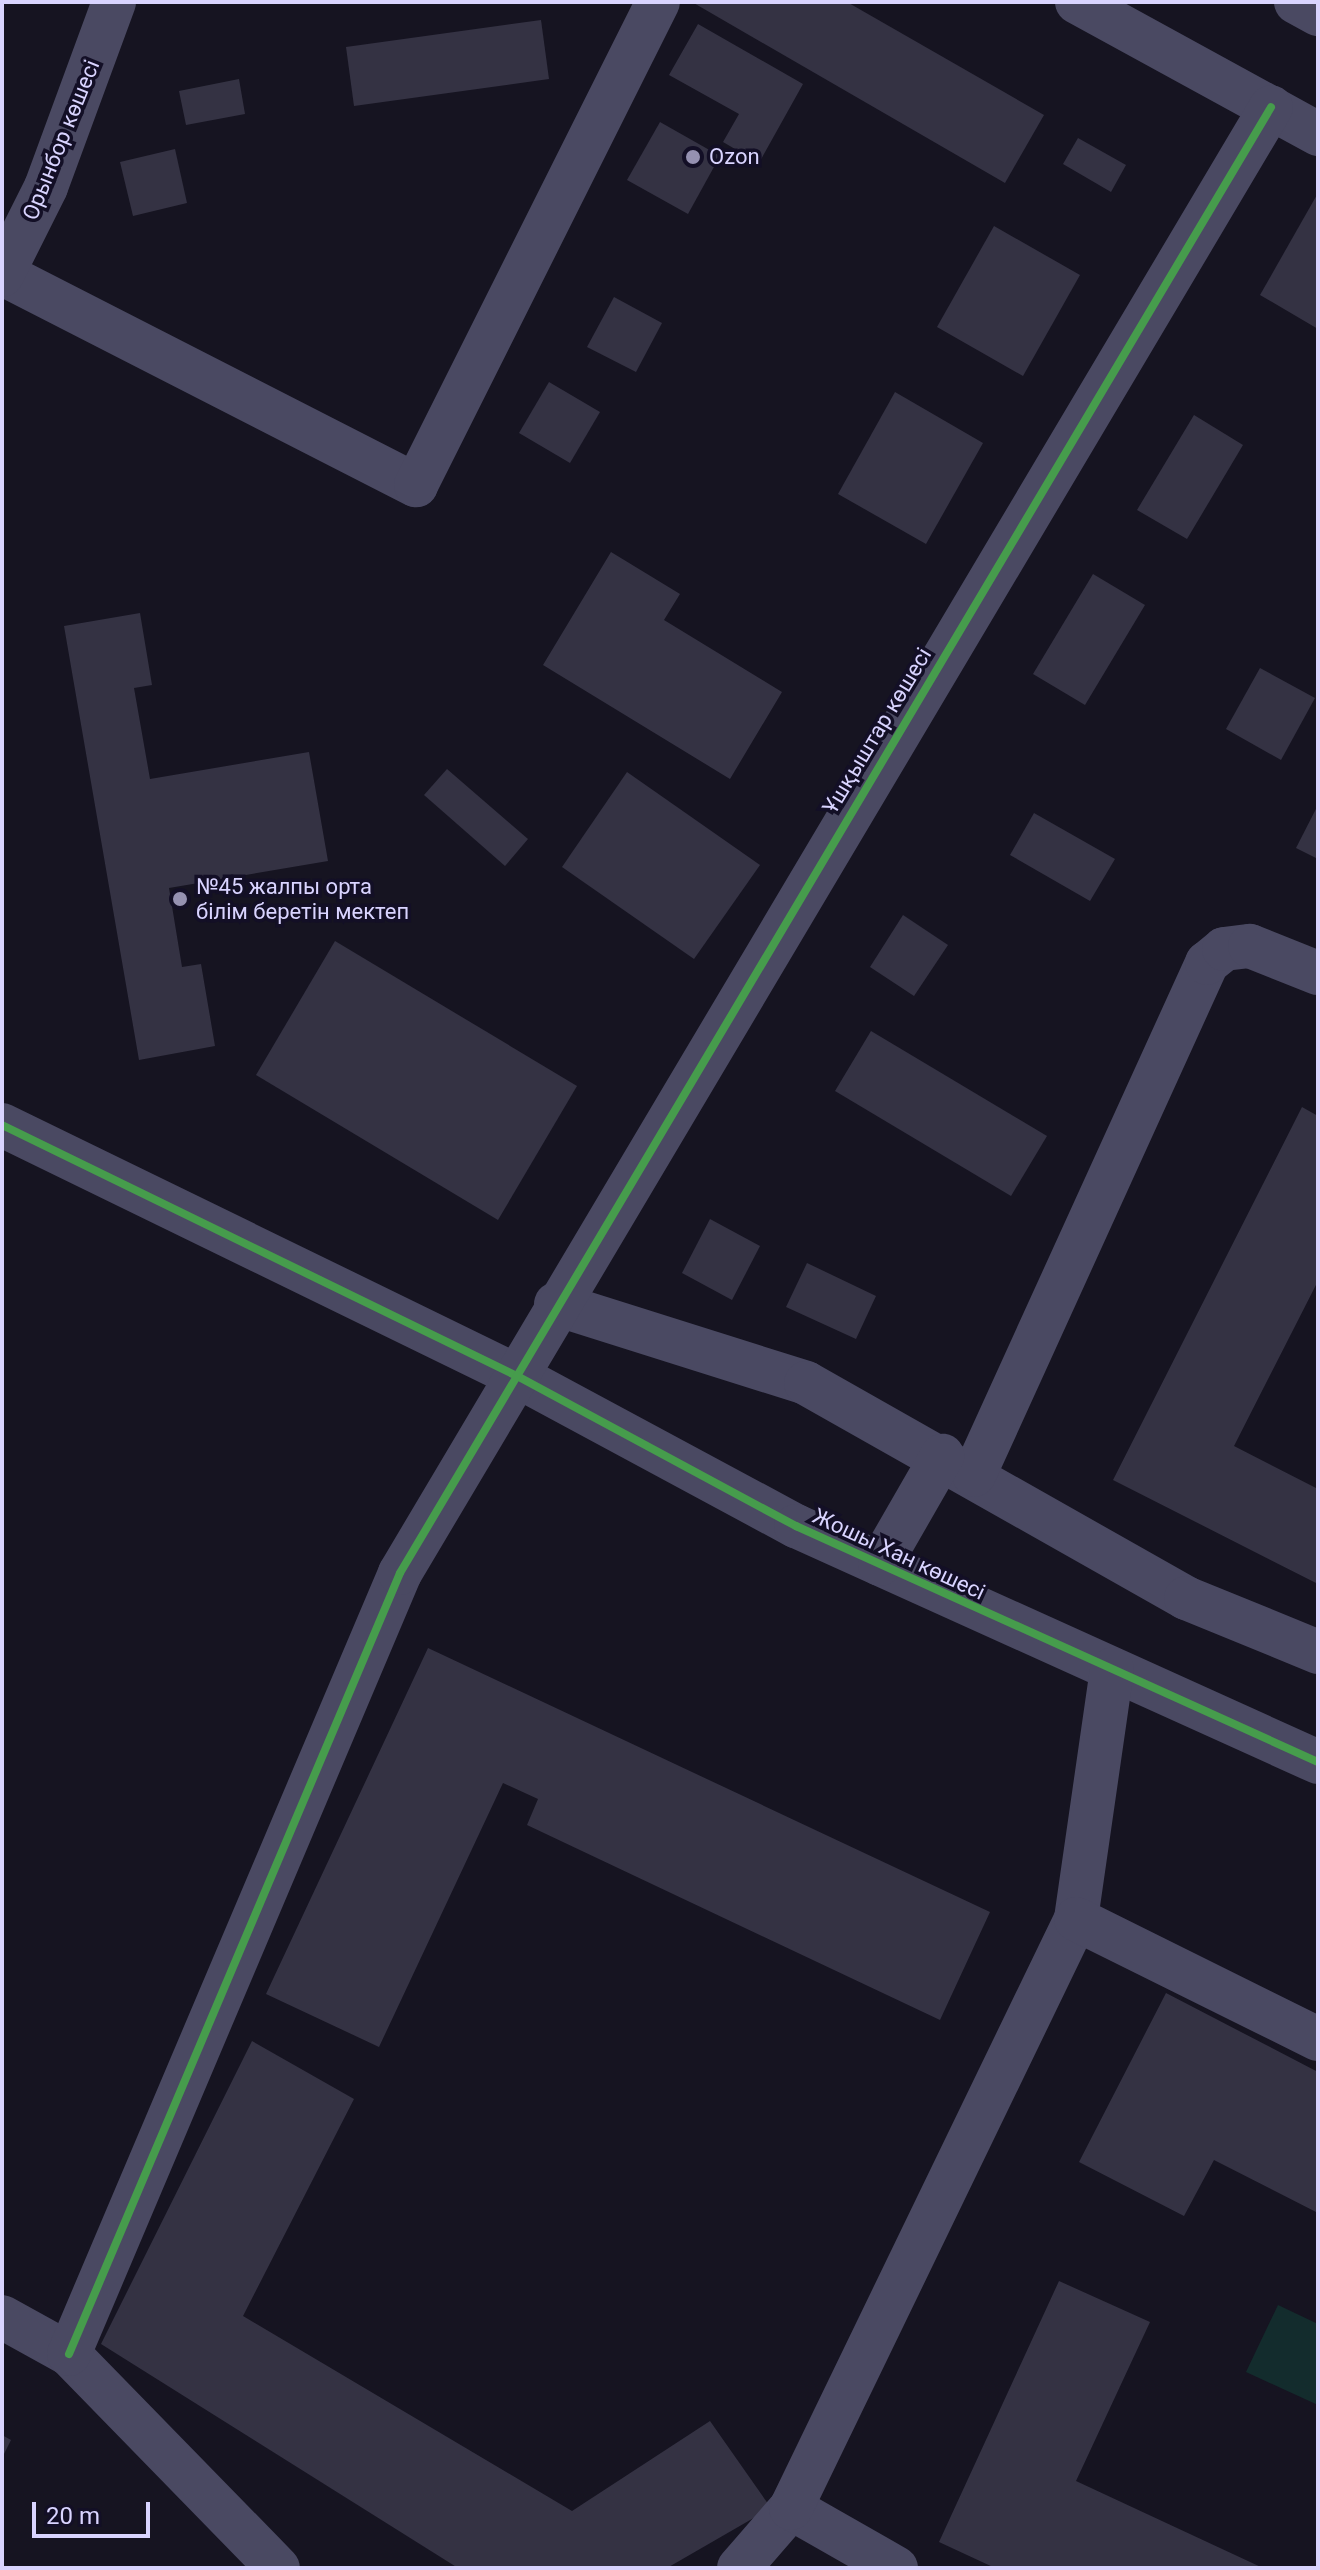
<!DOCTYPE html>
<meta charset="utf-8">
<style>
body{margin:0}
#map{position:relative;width:1320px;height:2570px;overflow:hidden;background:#161421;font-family:Roboto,sans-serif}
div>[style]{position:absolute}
.green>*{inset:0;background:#132c2d}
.building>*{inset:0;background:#343243}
.minor>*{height:44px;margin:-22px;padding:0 22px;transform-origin:22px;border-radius:22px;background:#4a4962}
.cycleway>*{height:8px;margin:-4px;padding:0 4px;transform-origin:4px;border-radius:4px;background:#469c4c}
.dots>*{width:22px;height:22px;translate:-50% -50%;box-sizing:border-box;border:4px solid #130f26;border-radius:50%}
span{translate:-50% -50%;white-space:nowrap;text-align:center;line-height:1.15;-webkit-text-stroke:7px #130f26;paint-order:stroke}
.street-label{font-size:22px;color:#d9d4ff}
.poi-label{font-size:22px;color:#d9d4ff}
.left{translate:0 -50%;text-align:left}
.frame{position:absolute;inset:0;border:4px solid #d9d4ff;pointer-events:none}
.scale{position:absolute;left:32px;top:2502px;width:118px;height:36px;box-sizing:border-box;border:4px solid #d9d4ff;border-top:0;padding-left:10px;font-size:24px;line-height:28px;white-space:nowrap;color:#d9d4ff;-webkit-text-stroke:6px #130f26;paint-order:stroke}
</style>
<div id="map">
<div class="green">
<i style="clip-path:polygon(1278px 2305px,1318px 2324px,1318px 2405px,1246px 2372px)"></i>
</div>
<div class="building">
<i style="clip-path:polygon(692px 2px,847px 2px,1044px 115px,1005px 183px)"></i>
<i style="clip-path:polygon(541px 20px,549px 79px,354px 106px,346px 47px)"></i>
<i style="clip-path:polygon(698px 24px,803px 84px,759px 163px,723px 142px,739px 114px,669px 75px)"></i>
<i style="clip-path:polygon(239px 79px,245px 114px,186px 125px,179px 91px)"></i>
<i style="clip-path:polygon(660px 122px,720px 156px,688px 214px,627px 180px)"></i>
<i style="clip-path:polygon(1078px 138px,1126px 165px,1111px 192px,1063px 164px)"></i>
<i style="clip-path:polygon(175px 149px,187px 203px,133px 216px,120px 162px)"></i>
<i style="clip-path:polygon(1318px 193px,1318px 329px,1260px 295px)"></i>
<i style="clip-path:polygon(994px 226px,1080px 275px,1023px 376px,937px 327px)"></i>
<i style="clip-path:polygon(614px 297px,662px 323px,636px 372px,587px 347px)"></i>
<i style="clip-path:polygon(549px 382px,600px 412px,570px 463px,519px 433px)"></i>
<i style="clip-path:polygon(895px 392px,983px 443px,926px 544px,838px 494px)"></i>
<i style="clip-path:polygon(1194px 415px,1243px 445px,1187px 539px,1137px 510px)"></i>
<i style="clip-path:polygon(611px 552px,680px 594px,664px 620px,782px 692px,730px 779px,543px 665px)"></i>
<i style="clip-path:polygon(1093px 574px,1145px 605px,1085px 705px,1033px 674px)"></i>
<i style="clip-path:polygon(140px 613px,152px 685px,134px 688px,150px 779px,309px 752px,328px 861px,169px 888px,182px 967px,201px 964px,215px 1046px,139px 1060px,64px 626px)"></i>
<i style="clip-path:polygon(1260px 668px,1315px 698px,1281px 760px,1226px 729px)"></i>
<i style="clip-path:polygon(447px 769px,528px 839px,505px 866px,424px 795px)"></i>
<i style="clip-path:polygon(627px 772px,760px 865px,694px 959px,562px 867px)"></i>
<i style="clip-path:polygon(1318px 805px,1318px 859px,1296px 848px)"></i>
<i style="clip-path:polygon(1034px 813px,1115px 859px,1090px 901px,1010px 855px)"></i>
<i style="clip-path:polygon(903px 915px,948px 945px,914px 996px,870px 967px)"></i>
<i style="clip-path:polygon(335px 941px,577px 1086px,498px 1220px,256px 1075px)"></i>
<i style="clip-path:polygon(871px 1031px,1047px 1136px,1011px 1196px,835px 1091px)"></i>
<i style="clip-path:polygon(1302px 1107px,1318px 1116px,1318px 1281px,1234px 1446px,1318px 1489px,1318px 1584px,1113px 1480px)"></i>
<i style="clip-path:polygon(710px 1219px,760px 1246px,732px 1300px,682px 1273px)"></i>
<i style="clip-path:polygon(807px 1263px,876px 1296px,856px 1339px,786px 1307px)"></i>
<i style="clip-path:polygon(428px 1648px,990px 1912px,940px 2020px,527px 1825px,538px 1799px,503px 1783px,379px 2047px,266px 1994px)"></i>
<i style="clip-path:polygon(1166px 1993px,1318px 2072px,1318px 2213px,1214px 2160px,1184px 2216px,1079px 2162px)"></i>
<i style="clip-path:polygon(252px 2041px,354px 2099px,243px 2316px,572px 2511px,710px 2421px,771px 2508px,667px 2568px,458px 2568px,101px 2344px)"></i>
<i style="clip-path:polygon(1059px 2281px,1150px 2322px,1076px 2481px,1263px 2568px,995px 2568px,939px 2542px)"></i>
<i style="clip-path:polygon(2px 2435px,11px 2440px,2px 2458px)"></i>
</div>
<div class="minor">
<i style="left:1077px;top:2px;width:275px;rotate:28.7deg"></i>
<i style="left:1296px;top:2px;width:25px;rotate:29deg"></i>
<i style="left:3px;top:274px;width:464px;rotate:27.1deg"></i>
<i style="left:416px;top:485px;width:540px;rotate:-63.39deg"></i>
<i style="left:2px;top:275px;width:98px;rotate:-63.4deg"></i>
<i style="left:46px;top:187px;width:197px;rotate:-69.8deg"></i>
<i style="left:2px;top:1125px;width:575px;rotate:25.99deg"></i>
<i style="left:519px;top:1377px;width:315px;rotate:28.3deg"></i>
<i style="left:796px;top:1526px;width:573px;rotate:24.33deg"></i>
<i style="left:556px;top:1304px;width:262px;rotate:17.5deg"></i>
<i style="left:806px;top:1383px;width:437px;rotate:29.5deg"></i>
<i style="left:1186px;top:1598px;width:143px;rotate:22.2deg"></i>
<i style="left:974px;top:1475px;width:563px;rotate:-65.53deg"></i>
<i style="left:1207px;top:963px;width:22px;rotate:-39deg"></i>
<i style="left:1224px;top:949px;width:26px;rotate:-7deg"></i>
<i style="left:1250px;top:946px;width:73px;rotate:21.7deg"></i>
<i style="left:880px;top:1564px;width:125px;rotate:-60.1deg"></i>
<i style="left:1076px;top:1919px;width:252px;rotate:-81.8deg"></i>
<i style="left:2px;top:2317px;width:77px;rotate:28.9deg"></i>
<i style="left:69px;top:2354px;width:299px;rotate:45.7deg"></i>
<i style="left:69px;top:2354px;width:848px;rotate:-67.03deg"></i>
<i style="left:400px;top:1573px;width:1705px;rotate:-59.28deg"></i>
<i style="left:739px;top:2568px;width:79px;rotate:-49.1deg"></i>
<i style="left:896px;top:2568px;width:121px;rotate:-150.3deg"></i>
<i style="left:791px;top:2508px;width:654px;rotate:-64.18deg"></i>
<i style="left:1076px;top:1919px;width:270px;rotate:26.4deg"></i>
</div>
<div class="cycleway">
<i style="left:2px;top:1125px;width:575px;rotate:25.99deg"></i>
<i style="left:519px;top:1377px;width:315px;rotate:28.3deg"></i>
<i style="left:796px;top:1526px;width:573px;rotate:24.33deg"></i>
<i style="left:69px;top:2354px;width:848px;rotate:-67.03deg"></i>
<i style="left:400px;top:1573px;width:1705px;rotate:-59.28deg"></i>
</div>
<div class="dots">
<i style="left:693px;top:157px;background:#9591b1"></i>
<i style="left:180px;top:899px;background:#9591b1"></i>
</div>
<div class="street-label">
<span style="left:61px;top:140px;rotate:-68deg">Орынбор көшесі</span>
<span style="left:877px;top:731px;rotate:-59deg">Ұшқыштар көшесі</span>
<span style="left:899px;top:1554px;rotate:25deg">Жошы Хан көшесі</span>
</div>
<div class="poi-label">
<span class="left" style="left:709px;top:157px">Ozon</span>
<span class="left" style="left:196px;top:899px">№45 жалпы орта<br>білім беретін мектеп</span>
</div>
<div class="frame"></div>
<div class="scale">20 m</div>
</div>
